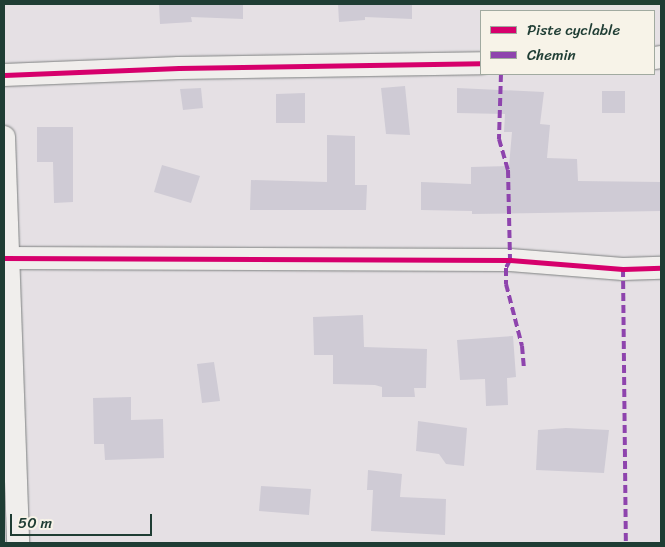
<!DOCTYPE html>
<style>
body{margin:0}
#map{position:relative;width:665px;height:547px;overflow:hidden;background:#e5e0e4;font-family:Sriracha,sans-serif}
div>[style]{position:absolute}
.building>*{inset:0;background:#cfcbd5}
.roads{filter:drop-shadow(0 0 1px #7e8181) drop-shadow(0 0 1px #7e8181)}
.minor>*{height:22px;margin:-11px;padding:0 11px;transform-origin:11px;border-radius:11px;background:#f0eeec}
.quiet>*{height:4px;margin-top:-2px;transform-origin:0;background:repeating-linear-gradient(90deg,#8e44ad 0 8px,transparent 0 12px)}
.cycleway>*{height:5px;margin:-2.5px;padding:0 2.5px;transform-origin:2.5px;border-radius:2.5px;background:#d6006c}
span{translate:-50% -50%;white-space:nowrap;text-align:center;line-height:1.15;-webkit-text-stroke:5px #f7f3e8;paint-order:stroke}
.frame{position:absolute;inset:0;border:5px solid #1f3d34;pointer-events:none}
.legend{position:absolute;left:480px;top:10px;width:175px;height:65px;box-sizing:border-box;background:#f7f3e8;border:1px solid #a1aaa0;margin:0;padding:6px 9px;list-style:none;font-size:15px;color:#1f3d34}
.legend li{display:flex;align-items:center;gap:10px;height:25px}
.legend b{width:25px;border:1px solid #a1aaa0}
.scale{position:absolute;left:10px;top:514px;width:142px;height:22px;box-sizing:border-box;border:2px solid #1f3d34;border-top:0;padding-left:6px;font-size:15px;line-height:18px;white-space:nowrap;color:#1f3d34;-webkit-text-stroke:4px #f7f3e8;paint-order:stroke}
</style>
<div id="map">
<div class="building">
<i style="clip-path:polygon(159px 4px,243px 4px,243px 19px,191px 17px,192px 22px,160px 24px)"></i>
<i style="clip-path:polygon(338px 4px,412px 4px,412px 19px,365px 17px,365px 20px,339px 22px)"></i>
<i style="clip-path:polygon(405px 86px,410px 135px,386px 134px,381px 88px)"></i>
<i style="clip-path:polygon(201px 88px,203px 108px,183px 110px,180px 89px)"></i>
<i style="clip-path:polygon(457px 88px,544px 92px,540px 124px,550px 125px,547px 158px,577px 159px,578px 181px,661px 182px,661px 211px,472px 214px,472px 211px,421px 210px,421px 182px,471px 184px,471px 167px,509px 166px,512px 132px,504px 132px,505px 114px,457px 113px)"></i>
<i style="clip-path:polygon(602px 91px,625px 91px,625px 113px,602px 113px)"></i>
<i style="clip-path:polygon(305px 93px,305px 123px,276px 123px,276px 94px)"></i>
<i style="clip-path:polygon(37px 127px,73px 127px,73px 202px,54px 203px,53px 162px,37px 162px)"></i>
<i style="clip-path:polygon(327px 135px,355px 136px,355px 185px,367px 185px,366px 210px,250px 210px,251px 180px,327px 182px)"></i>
<i style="clip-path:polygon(162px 165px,200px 176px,191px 203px,154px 192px)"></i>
<i style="clip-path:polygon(363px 315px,364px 347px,427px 349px,426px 388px,414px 388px,415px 397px,382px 397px,382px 387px,375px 385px,333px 384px,333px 355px,314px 355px,313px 317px)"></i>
<i style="clip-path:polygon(513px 336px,516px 377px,507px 378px,508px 405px,486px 406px,485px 379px,460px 380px,457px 340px)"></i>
<i style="clip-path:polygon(214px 362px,220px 401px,202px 403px,197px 364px)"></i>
<i style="clip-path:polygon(131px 397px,131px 420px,163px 419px,164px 458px,105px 460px,104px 444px,94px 444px,93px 398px)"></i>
<i style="clip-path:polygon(418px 421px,467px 428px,464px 466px,446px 464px,439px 454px,416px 451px)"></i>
<i style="clip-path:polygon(566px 428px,609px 430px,604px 473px,536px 470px,538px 430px)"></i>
<i style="clip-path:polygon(368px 470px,402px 474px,400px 497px,446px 499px,445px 535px,371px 531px,373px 490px,367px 490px)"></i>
<i style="clip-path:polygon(261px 486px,311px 489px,309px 515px,259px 511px)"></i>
</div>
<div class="roads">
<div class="minor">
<i style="left:654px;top:58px;width:7px;rotate:-8deg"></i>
<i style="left:4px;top:75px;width:175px;rotate:-2.3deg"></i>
<i style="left:179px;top:68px;width:302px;rotate:-0.9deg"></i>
<i style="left:4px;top:137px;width:406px;rotate:88deg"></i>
<i style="left:4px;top:258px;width:506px;rotate:0.23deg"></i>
<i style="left:510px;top:260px;width:113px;rotate:4.6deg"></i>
<i style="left:623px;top:269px;width:38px;rotate:-2deg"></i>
</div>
</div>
<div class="quiet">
<i style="left:501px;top:74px;width:65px;rotate:91.8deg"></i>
<i style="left:499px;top:139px;width:32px;rotate:74deg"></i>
<i style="left:508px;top:170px;width:90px;rotate:88.7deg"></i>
<i style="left:510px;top:260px;width:9px;rotate:117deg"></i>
<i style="left:506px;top:268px;width:16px;rotate:90deg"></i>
<i style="left:506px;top:284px;width:64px;rotate:75.5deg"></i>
<i style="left:522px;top:346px;width:21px;rotate:85deg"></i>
<i style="left:623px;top:269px;width:274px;rotate:89.4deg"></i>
</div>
<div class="cycleway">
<i style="left:4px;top:75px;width:175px;rotate:-2.3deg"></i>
<i style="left:179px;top:68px;width:302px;rotate:-0.9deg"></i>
<i style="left:4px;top:258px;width:506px;rotate:0.23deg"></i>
<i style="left:510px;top:260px;width:113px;rotate:4.6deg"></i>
<i style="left:623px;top:269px;width:38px;rotate:-2deg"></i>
</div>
<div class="frame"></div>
<ul class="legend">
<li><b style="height:6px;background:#d6006c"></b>Piste cyclable</li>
<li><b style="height:6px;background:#8e44ad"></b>Chemin</li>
</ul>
<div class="scale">50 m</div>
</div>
